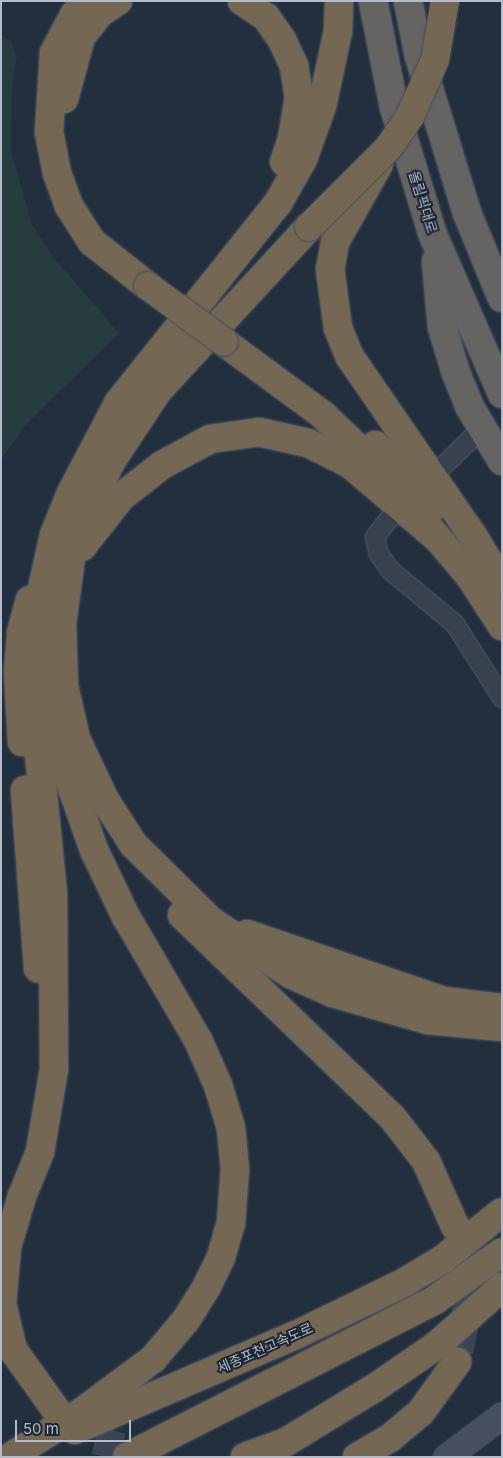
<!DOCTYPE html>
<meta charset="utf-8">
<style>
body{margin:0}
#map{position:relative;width:503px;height:1458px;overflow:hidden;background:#242f3e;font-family:Inter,"Noto Sans KR",sans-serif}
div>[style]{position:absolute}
.green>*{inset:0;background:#263c3f}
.motorway-tunnel>*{height:28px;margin-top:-14px;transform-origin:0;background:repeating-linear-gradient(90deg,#3a4453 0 28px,transparent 0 42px)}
.roads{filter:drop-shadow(0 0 1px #565f6c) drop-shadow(0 0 1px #565f6c)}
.minor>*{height:18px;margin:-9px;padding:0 9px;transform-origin:9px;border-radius:9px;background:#38414e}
.secondary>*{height:25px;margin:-12.5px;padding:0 12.5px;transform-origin:12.5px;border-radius:12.5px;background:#465061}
.trunk>*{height:28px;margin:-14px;padding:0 14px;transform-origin:14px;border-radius:14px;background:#656462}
.motorway>*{height:28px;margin:-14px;padding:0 14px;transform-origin:14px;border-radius:14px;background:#746855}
.bridges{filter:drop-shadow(0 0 1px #434c59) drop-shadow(0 0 1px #434c59)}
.motorway-bridge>*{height:28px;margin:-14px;padding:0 14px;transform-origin:14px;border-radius:14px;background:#746855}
span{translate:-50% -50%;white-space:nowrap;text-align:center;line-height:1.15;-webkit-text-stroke:4px #1d2633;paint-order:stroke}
.street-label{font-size:14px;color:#b4bcc9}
.frame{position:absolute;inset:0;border:2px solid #b4bcc9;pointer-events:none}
.scale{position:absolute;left:15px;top:1420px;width:116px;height:22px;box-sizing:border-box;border:2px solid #b4bcc9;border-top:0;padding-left:6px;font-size:15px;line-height:18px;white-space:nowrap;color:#b4bcc9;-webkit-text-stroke:4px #1d2633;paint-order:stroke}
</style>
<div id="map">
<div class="green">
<i style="clip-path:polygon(1px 35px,11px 41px,17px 56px,12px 86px,11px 152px,32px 224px,53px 257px,119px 333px,24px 427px,1px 460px)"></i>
</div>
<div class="motorway-tunnel">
<i style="left:455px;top:1226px;width:32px;rotate:74deg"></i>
<i style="left:464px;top:1257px;width:33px;rotate:85deg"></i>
<i style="left:467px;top:1290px;width:34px;rotate:93deg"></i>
<i style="left:465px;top:1324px;width:39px;rotate:102deg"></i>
<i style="left:63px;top:1415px;width:41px;rotate:38deg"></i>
<i style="left:95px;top:1440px;width:67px;rotate:14.7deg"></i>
</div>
<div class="roads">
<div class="minor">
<i style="left:482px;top:428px;width:130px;rotate:135.6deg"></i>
<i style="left:389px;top:519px;width:23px;rotate:128deg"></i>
<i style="left:375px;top:537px;width:17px;rotate:77deg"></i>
<i style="left:379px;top:554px;width:19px;rotate:55deg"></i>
<i style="left:390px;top:570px;width:85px;rotate:39.7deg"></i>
<i style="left:455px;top:624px;width:88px;rotate:57.6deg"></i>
</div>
<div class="secondary">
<i style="left:446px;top:1457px;width:70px;rotate:-36.9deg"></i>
</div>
<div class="trunk">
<i style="left:373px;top:1px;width:108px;rotate:78.8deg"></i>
<i style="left:394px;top:107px;width:134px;rotate:73.1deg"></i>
<i style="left:433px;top:235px;width:173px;rotate:66.5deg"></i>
<i style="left:408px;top:1px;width:56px;rotate:78.7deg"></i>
<i style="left:419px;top:56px;width:164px;rotate:73deg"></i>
<i style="left:467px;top:213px;width:92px;rotate:67.6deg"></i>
<i style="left:436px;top:261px;width:66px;rotate:84.8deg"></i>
<i style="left:442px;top:327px;width:48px;rotate:73.1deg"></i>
<i style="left:456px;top:373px;width:35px;rotate:68deg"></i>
<i style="left:469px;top:406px;width:64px;rotate:59deg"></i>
</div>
<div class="motorway">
<i style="left:87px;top:1px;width:19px;rotate:133deg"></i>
<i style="left:74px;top:15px;width:43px;rotate:117.8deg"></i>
<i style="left:54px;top:53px;width:79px;rotate:93.6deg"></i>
<i style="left:49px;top:132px;width:42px;rotate:79deg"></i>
<i style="left:57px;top:173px;width:35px;rotate:70deg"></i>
<i style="left:69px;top:206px;width:43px;rotate:57.4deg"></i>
<i style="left:92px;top:242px;width:71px;rotate:38.2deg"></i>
<i style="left:242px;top:1px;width:29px;rotate:34deg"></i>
<i style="left:266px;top:17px;width:28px;rotate:55deg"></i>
<i style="left:282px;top:40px;width:29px;rotate:65deg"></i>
<i style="left:294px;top:66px;width:31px;rotate:81deg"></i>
<i style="left:299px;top:97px;width:43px;rotate:99.5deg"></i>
<i style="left:292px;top:139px;width:24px;rotate:109deg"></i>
<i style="left:64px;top:99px;width:64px;rotate:-74.7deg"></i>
<i style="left:81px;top:37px;width:31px;rotate:-52deg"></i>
<i style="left:100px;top:13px;width:22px;rotate:-34deg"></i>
<i style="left:379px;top:164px;width:90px;rotate:119.4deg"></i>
<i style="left:335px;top:242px;width:27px;rotate:100deg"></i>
<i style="left:330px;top:269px;width:60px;rotate:82.3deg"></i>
<i style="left:338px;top:328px;width:31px;rotate:68deg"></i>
<i style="left:350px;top:357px;width:221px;rotate:55.5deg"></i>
<i style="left:475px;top:539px;width:52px;rotate:58.5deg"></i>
<i style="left:309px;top:227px;width:224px;rotate:132.7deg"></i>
<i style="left:157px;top:392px;width:82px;rotate:123.5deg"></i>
<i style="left:112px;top:460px;width:84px;rotate:116.9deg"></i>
<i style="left:74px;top:535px;width:90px;rotate:97.7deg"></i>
<i style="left:62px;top:624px;width:62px;rotate:88.2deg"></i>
<i style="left:64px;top:686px;width:54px;rotate:77.2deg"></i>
<i style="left:76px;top:739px;width:68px;rotate:64.6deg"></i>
<i style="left:105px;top:800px;width:52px;rotate:57.5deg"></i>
<i style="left:133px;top:844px;width:110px;rotate:44.6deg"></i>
<i style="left:211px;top:921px;width:97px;rotate:33.7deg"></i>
<i style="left:292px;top:975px;width:45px;rotate:23.7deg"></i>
<i style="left:333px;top:993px;width:99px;rotate:15.9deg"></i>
<i style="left:428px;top:1020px;width:74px;rotate:5.4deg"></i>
<i style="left:224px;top:342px;width:123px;rotate:36.4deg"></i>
<i style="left:323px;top:415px;width:83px;rotate:43.5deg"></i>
<i style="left:375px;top:445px;width:85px;rotate:46deg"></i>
<i style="left:423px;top:521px;width:71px;rotate:49.6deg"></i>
<i style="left:469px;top:575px;width:61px;rotate:57.1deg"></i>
<i style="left:82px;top:547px;width:63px;rotate:-52deg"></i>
<i style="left:121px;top:497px;width:52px;rotate:-38deg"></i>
<i style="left:162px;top:465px;width:55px;rotate:-28.4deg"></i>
<i style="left:210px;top:439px;width:49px;rotate:-8.1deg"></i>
<i style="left:259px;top:432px;width:50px;rotate:12.7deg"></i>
<i style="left:308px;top:443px;width:47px;rotate:26.6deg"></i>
<i style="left:350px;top:464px;width:111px;rotate:40.3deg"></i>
<i style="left:39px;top:709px;width:45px;rotate:90deg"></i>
<i style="left:39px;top:754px;width:141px;rotate:84.3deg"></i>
<i style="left:53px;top:894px;width:175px;rotate:89.7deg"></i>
<i style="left:54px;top:1069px;width:84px;rotate:99.6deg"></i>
<i style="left:40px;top:1152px;width:48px;rotate:112.2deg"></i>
<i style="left:22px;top:1196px;width:53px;rotate:106.4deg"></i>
<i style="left:7px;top:1247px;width:57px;rotate:95deg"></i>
<i style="left:2px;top:1304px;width:47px;rotate:76.6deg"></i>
<i style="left:13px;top:1350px;width:74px;rotate:54.4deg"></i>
<i style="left:22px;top:742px;width:71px;rotate:-93.2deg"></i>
<i style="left:18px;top:671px;width:38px;rotate:-85deg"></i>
<i style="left:21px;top:633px;width:34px;rotate:-75deg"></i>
<i style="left:25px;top:790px;width:179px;rotate:85.8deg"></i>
<i style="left:182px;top:915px;width:291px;rotate:43.9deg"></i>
<i style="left:392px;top:1117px;width:56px;rotate:52.3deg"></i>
<i style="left:426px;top:1161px;width:71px;rotate:66deg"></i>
<i style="left:247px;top:934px;width:208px;rotate:18.8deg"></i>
<i style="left:444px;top:1001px;width:58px;rotate:6.9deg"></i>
<i style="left:75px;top:1430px;width:241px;rotate:-23.3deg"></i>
<i style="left:296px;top:1335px;width:121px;rotate:-25.9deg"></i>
<i style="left:405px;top:1282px;width:44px;rotate:-31.2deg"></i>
<i style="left:443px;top:1259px;width:75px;rotate:-38.5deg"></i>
<i style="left:13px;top:1455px;width:83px;rotate:-32.2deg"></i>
<i style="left:83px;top:1411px;width:87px;rotate:-36.6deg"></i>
<i style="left:153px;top:1359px;width:51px;rotate:-49.8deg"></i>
<i style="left:186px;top:1320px;width:40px;rotate:-58deg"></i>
<i style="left:207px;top:1286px;width:32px;rotate:-64deg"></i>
<i style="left:221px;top:1257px;width:35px;rotate:-74deg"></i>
<i style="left:231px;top:1223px;width:54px;rotate:-85.8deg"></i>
<i style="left:235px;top:1169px;width:41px;rotate:-95.6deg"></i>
<i style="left:231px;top:1128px;width:45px;rotate:-106.8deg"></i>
<i style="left:218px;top:1085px;width:49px;rotate:-114deg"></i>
<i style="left:198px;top:1040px;width:143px;rotate:-120.3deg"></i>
<i style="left:126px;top:917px;width:74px;rotate:-115.5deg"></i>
<i style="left:94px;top:850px;width:93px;rotate:-109.4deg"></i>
<i style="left:63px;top:762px;width:56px;rotate:-105.5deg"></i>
<i style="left:48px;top:708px;width:64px;rotate:-98.1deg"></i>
<i style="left:39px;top:645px;width:56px;rotate:-86.9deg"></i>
<i style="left:42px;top:589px;width:55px;rotate:-77.5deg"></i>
<i style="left:54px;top:535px;width:45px;rotate:-68deg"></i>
<i style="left:71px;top:493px;width:103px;rotate:-62.2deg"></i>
<i style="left:119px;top:402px;width:255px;rotate:-51.4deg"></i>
<i style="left:278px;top:203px;width:51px;rotate:-60.4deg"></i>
<i style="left:303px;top:159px;width:56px;rotate:-70.3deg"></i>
<i style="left:322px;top:106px;width:77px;rotate:-78deg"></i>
<i style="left:338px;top:31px;width:30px;rotate:-88deg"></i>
<i style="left:127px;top:1457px;width:346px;rotate:-27deg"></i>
<i style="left:435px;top:1300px;width:82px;rotate:-35.6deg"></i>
<i style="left:245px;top:1457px;width:44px;rotate:-20.1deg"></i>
<i style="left:286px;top:1442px;width:105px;rotate:-31.4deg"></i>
<i style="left:376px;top:1387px;width:74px;rotate:-34.5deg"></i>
<i style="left:437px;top:1345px;width:87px;rotate:-41.7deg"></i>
<i style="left:357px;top:1457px;width:38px;rotate:-30deg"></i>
<i style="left:390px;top:1438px;width:40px;rotate:-40deg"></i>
<i style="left:421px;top:1412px;width:62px;rotate:-54.2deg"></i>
</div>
</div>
<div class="bridges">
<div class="motorway-bridge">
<i style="left:309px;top:227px;width:112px;rotate:-45deg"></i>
<i style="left:388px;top:148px;width:39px;rotate:-55deg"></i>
<i style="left:410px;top:116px;width:61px;rotate:-65.9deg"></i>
<i style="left:435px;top:60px;width:60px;rotate:-80.4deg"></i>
<i style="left:148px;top:286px;width:94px;rotate:36.4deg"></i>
</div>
</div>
<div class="street-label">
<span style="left:423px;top:202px;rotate:73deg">올림픽대로</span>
<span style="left:265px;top:1348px;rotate:-24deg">세종포천고속도로</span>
</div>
<div class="frame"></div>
<div class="scale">50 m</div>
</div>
